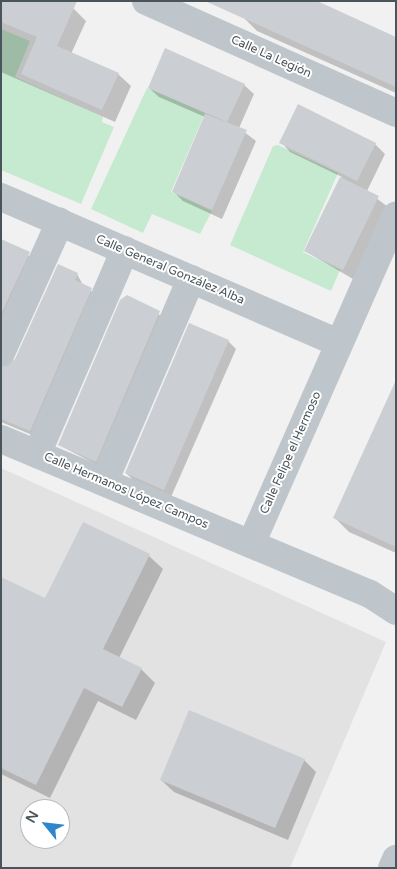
<!DOCTYPE html>
<meta charset="utf-8">
<style>
body{margin:0}
#map{position:relative;width:397px;height:869px;overflow:hidden;background:#f2f1f1;font-family:"Varela Round",sans-serif}
div>[style]{position:absolute}
.education>*{inset:0;background:#e3e2e2}
.green>*{inset:0;background:#c5eacf}
.shadow>*{inset:0;background:#0003}
.building>*{inset:0;background:#cbced2}
.street>*{height:28px;margin:-14px;padding:0 14px;transform-origin:14px;border-radius:14px;background:#bec6cb}
span{translate:-50% -50%;white-space:nowrap;text-align:center;line-height:1.15;-webkit-text-stroke:4px #fff;paint-order:stroke}
.street-label{font-size:12px;color:#4a555b}
.frame{position:absolute;inset:0;border:2px solid #4a555b;pointer-events:none}
.north{position:absolute;left:20px;top:799px;width:50px;height:50px;box-sizing:border-box;background:#fff;border:1px solid #b7bbbd;border-radius:50%;rotate:299deg;font-size:14px;font-weight:700;line-height:20px;text-align:center;color:#4a555b}
.north::after{content:'';display:block;margin:auto;width:18px;height:22px;background:#3086cd;clip-path:polygon(50% 0,100% 100%,50% 72%,0 100%)}
</style>
<div id="map">
<div class="education">
<i style="clip-path:polygon(evenodd,1px 468px,386px 642px,290px 868px,1px 868px,1px 468px,30px 809px,60px 809px,60px 839px,30px 839px,30px 809px)"></i>
</div>
<div class="green">
<i style="clip-path:polygon(1px 29px,30px 41px,15px 77px,103px 117px,102px 122px,114px 127px,81px 204px,1px 170px)"></i>
<i style="clip-path:polygon(147px 88px,205px 113px,171px 192px,212px 211px,200px 234px,152px 214px,143px 233px,91px 209px)"></i>
<i style="clip-path:polygon(278px 145px,338px 173px,303px 252px,340px 270px,331px 291px,230px 245px,273px 146px)"></i>
</div>
<div class="shadow">
<i style="clip-path:polygon(1px 1px,73px 8px,86px 21px,71px 54px,118px 74px,131px 86px,115px 122px,1px 72px)"></i>
<i style="clip-path:polygon(244px 18px,396px 38px,396px 93px,257px 31px)"></i>
<i style="clip-path:polygon(244px 85px,254px 94px,239px 128px,256px 141px,222px 219px,183px 201px,174px 192px,205px 117px,159px 97px,149px 88px)"></i>
<i style="clip-path:polygon(281px 142px,375px 144px,385px 154px,367px 191px,388px 207px,353px 279px,305px 251px,342px 177px,290px 152px)"></i>
<i style="clip-path:polygon(1px 240px,36px 260px,1px 337px)"></i>
<i style="clip-path:polygon(77px 274px,83px 285px,98px 296px,37px 437px,1px 422px,1px 369px,16px 361px)"></i>
<i style="clip-path:polygon(127px 297px,167px 319px,103px 468px,59px 445px)"></i>
<i style="clip-path:polygon(228px 341px,236px 349px,171px 497px,134px 481px,126px 473px)"></i>
<i style="clip-path:polygon(396px 384px,396px 553px,349px 532px,335px 518px)"></i>
<i style="clip-path:polygon(149px 556px,163px 569px,119px 658px,141px 669px,155px 683px,136px 720px,98px 701px,50px 798px,1px 774px,1px 691px,46px 600px)"></i>
<i style="clip-path:polygon(304px 760px,316px 772px,288px 840px,174px 792px,161px 780px)"></i>
</div>
<div class="building">
<i style="clip-path:polygon(1px 1px,77px 1px,57px 46px,119px 73px,102px 110px,21px 74px,37px 37px,1px 22px)"></i>
<i style="clip-path:polygon(205px 1px,317px 1px,396px 37px,396px 87px)"></i>
<i style="clip-path:polygon(165px 48px,245px 84px,227px 122px,148px 88px)"></i>
<i style="clip-path:polygon(298px 104px,376px 143px,357px 181px,279px 143px)"></i>
<i style="clip-path:polygon(205px 114px,247px 130px,212px 210px,172px 192px)"></i>
<i style="clip-path:polygon(340px 177px,379px 196px,343px 270px,304px 251px)"></i>
<i style="clip-path:polygon(1px 239px,30px 252px,1px 314px)"></i>
<i style="clip-path:polygon(58px 264px,78px 273px,75px 280px,92px 288px,30px 431px,1px 419px,1px 368px,15px 359px)"></i>
<i style="clip-path:polygon(127px 295px,160px 311px,96px 462px,58px 445px,120px 300px)"></i>
<i style="clip-path:polygon(189px 323px,229px 340px,164px 490px,125px 473px)"></i>
<i style="clip-path:polygon(396px 380px,396px 547px,333px 518px)"></i>
<i style="clip-path:polygon(83px 522px,150px 554px,103px 649px,142px 668px,122px 707px,84px 688px,36px 785px,1px 768px,1px 577px,45px 598px)"></i>
<i style="clip-path:polygon(189px 710px,305px 759px,275px 828px,160px 780px)"></i>
</div>
<div class="street">
<i style="left:146px;top:1px;width:274px;rotate:24.1deg"></i>
<i style="left:1px;top:197px;width:368px;rotate:23.4deg"></i>
<i style="left:1px;top:353px;width:144px;rotate:-65.8deg"></i>
<i style="left:1px;top:439px;width:400px;rotate:22.8deg"></i>
<i style="left:370px;top:594px;width:31px;rotate:33deg"></i>
<i style="left:37px;top:454px;width:222px;rotate:-66.7deg"></i>
<i style="left:104px;top:482px;width:221px;rotate:-66.8deg"></i>
<i style="left:251px;top:544px;width:359px;rotate:-66.2deg"></i>
<i style="left:392px;top:868px;width:10px;rotate:-66deg"></i>
</div>
<div class="street-label">
<span style="left:271px;top:57px;rotate:24deg">Calle La Legión</span>
<span style="left:170px;top:270px;rotate:23deg">Calle General González Alba</span>
<span style="left:291px;top:453px;rotate:-66deg">Calle Felipe el Hermoso</span>
<span style="left:126px;top:491px;rotate:23deg">Calle Hermanos López Campos</span>
</div>
<div class="frame"></div>
<div class="north">N</div>
</div>
